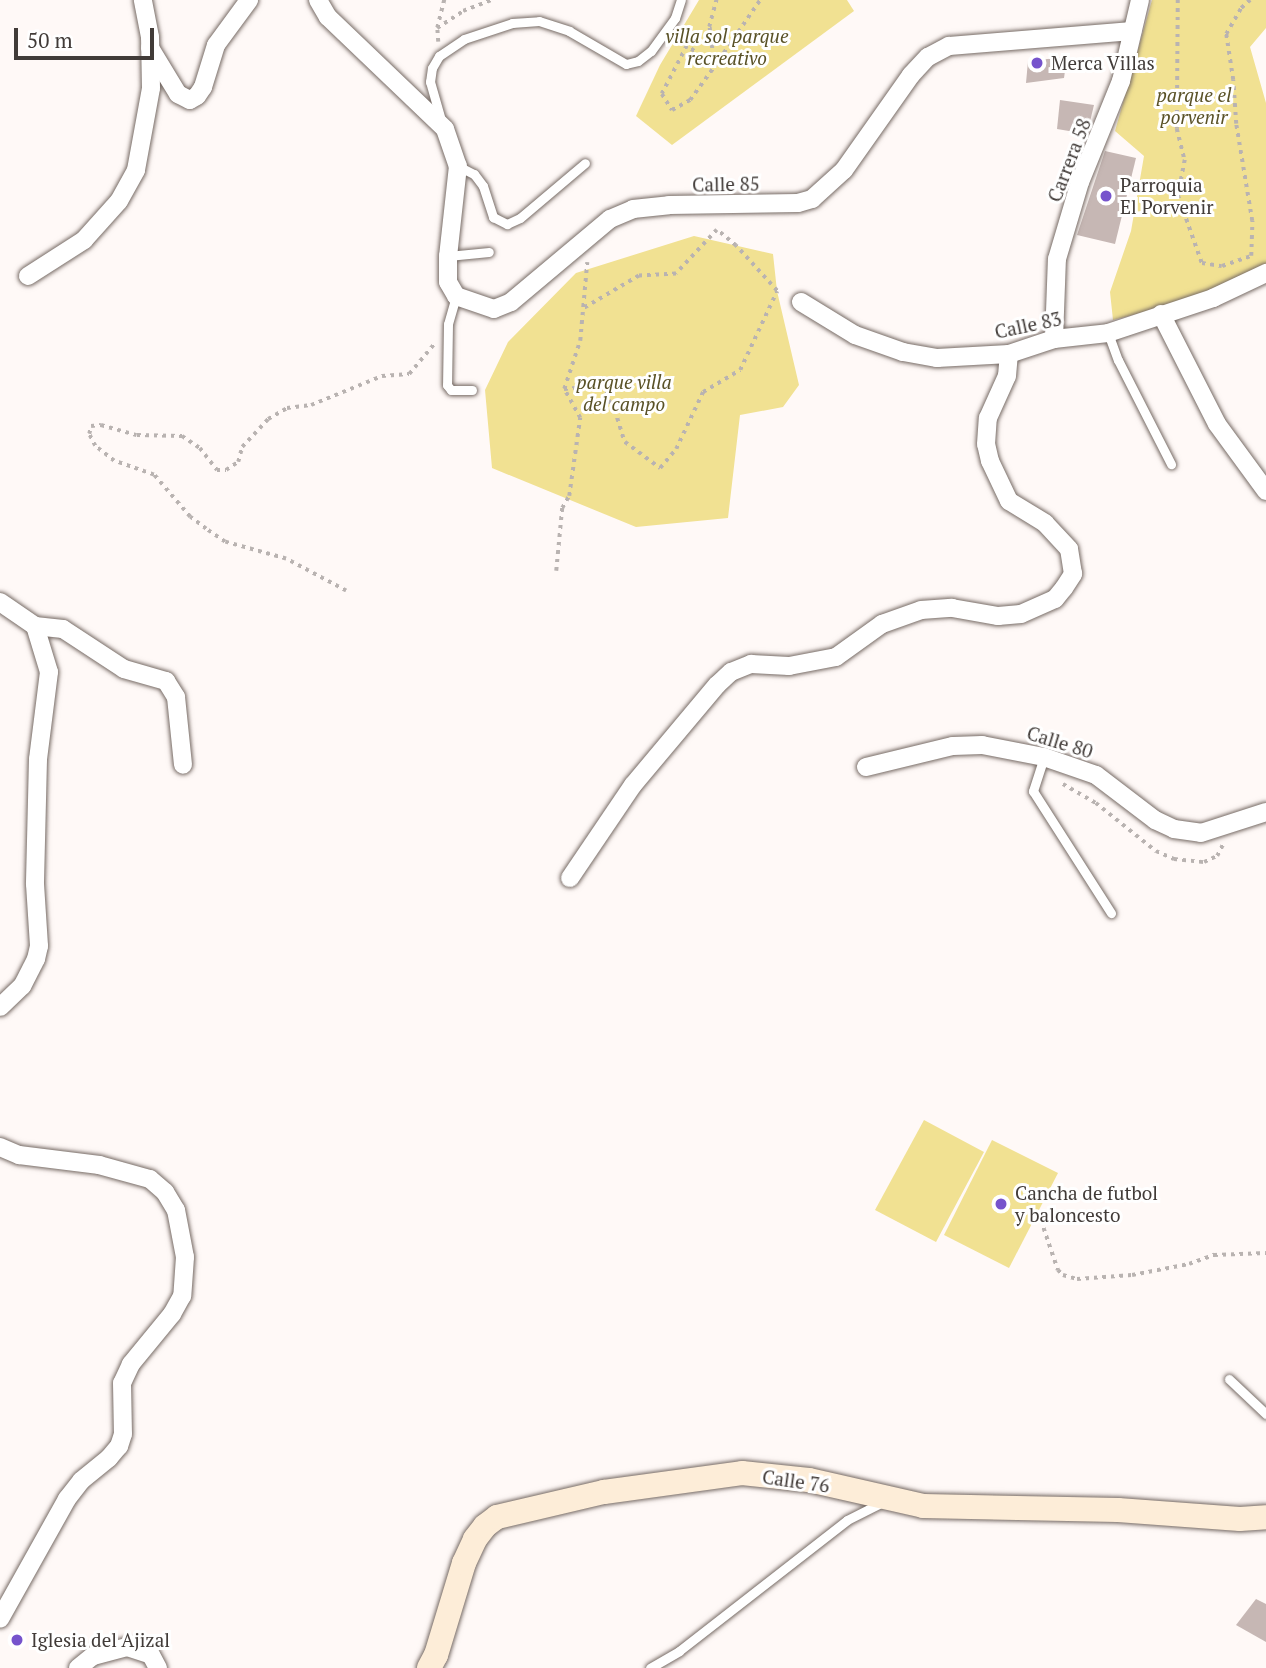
<!DOCTYPE html>
<style>
body{margin:0}
#map{position:relative;width:1266px;height:1668px;overflow:hidden;background:#fff9f7;font-family:"PT Serif",serif}
div>[style]{position:absolute}
.green>*{inset:0;background:#f1e192}
.building>*{inset:0;background:#c6b7b4}
.path>*{height:3.5px;margin-top:-1.75px;transform-origin:0;background:repeating-linear-gradient(90deg,#b9b3b1 0 3.5px,transparent 0 8.5px)}
.roads{filter:drop-shadow(0 0 2px #776b65) drop-shadow(0 0 2px #776b65)}
.lane>*{height:9px;margin:-4.5px;padding:0 4.5px;transform-origin:4.5px;border-radius:4.5px;background:#fff}
.street>*{height:18px;margin:-9px;padding:0 9px;transform-origin:9px;border-radius:9px;background:#fff}
.secondary>*{height:24px;margin:-12px;padding:0 12px;transform-origin:12px;border-radius:12px;background:#fdedd8}
.dots>*{width:19px;height:19px;translate:-50% -50%;box-sizing:border-box;border:4px solid #fff;border-radius:50%}
span{translate:-50% -50%;white-space:nowrap;text-align:center;line-height:1.15;-webkit-text-stroke:6px #fff;paint-order:stroke}
.park-label{font-size:19px;color:#595126;font-style:italic}
.poi-label{font-size:19px;color:#413b38}
.left{translate:0 -50%;text-align:left}
.street-label{font-size:19px;color:#413b38}
.scale{position:absolute;left:14px;top:28px;width:140px;height:32px;box-sizing:border-box;border:4px solid #413b38;border-top:0;padding-left:9px;font-size:21px;line-height:24px;white-space:nowrap;color:#413b38;-webkit-text-stroke:5px #fff;paint-order:stroke}
</style>
<div id="map">
<div class="green">
<i style="clip-path:polygon(699px 0,847px 0,854px 11px,672px 145px,636px 116px,660px 65px)"></i>
<i style="clip-path:polygon(1152px 0,1266px 0,1266px 28px,1250px 47px,1266px 103px,1266px 266px,1211px 295px,1113px 320px,1110px 292px,1131px 231px,1144px 156px,1115px 131px)"></i>
<i style="clip-path:polygon(694px 236px,773px 254px,777px 291px,799px 385px,783px 407px,740px 415px,728px 518px,636px 527px,492px 468px,485px 390px,508px 342px,576px 273px)"></i>
<i style="clip-path:polygon(924px 1120px,984px 1152px,936px 1242px,875px 1210px)"></i>
<i style="clip-path:polygon(992px 1140px,1058px 1173px,1009px 1268px,944px 1235px)"></i>
</div>
<div class="building">
<i style="clip-path:polygon(1067px 57px,1064px 78px,1026px 83px,1028px 61px)"></i>
<i style="clip-path:polygon(1060px 100px,1094px 105px,1087px 134px,1057px 129px)"></i>
<i style="clip-path:polygon(1105px 151px,1136px 158px,1115px 244px,1077px 235px)"></i>
<i style="clip-path:polygon(1256px 1599px,1266px 1604px,1266px 1642px,1236px 1625px)"></i>
</div>
<div class="path">
<i style="left:1178px;top:0;width:129px;rotate:90.4deg"></i>
<i style="left:1177px;top:129px;width:32px;rotate:76deg"></i>
<i style="left:1185px;top:160px;width:36px;rotate:101deg"></i>
<i style="left:1178px;top:195px;width:72px;rotate:70.6deg"></i>
<i style="left:1202px;top:263px;width:20px;rotate:9deg"></i>
<i style="left:1222px;top:266px;width:31px;rotate:-19deg"></i>
<i style="left:1251px;top:256px;width:35px;rotate:-88deg"></i>
<i style="left:1252px;top:221px;width:98px;rotate:-99.4deg"></i>
<i style="left:1236px;top:124px;width:44px;rotate:-93.9deg"></i>
<i style="left:1233px;top:80px;width:47px;rotate:-98.7deg"></i>
<i style="left:1226px;top:34px;width:30px;rotate:-60deg"></i>
<i style="left:1241px;top:8px;width:12px;rotate:-42deg"></i>
<i style="left:437px;top:28px;width:29px;rotate:-76deg"></i>
<i style="left:438px;top:42px;width:14px;rotate:-94deg"></i>
<i style="left:437px;top:28px;width:31px;rotate:-33deg"></i>
<i style="left:463px;top:11px;width:30px;rotate:-21deg"></i>
<i style="left:714px;top:65px;width:38px;rotate:-97deg"></i>
<i style="left:709px;top:27px;width:28px;rotate:-75deg"></i>
<i style="left:714px;top:67px;width:34px;rotate:-142deg"></i>
<i style="left:687px;top:46px;width:54px;rotate:117.5deg"></i>
<i style="left:662px;top:94px;width:19px;rotate:58deg"></i>
<i style="left:672px;top:110px;width:21px;rotate:-29deg"></i>
<i style="left:690px;top:100px;width:41px;rotate:-54deg"></i>
<i style="left:714px;top:67px;width:81px;rotate:-55.5deg"></i>
<i style="left:564px;top:389px;width:36px;rotate:-5deg"></i>
<i style="left:600px;top:386px;width:28px;rotate:58deg"></i>
<i style="left:615px;top:410px;width:34px;rotate:73deg"></i>
<i style="left:625px;top:442px;width:44px;rotate:36.6deg"></i>
<i style="left:660px;top:468px;width:25px;rotate:-50deg"></i>
<i style="left:676px;top:449px;width:63px;rotate:-64.7deg"></i>
<i style="left:703px;top:392px;width:43px;rotate:-30.7deg"></i>
<i style="left:740px;top:370px;width:87px;rotate:-64.9deg"></i>
<i style="left:777px;top:291px;width:61px;rotate:-132.3deg"></i>
<i style="left:736px;top:246px;width:25px;rotate:-140deg"></i>
<i style="left:717px;top:230px;width:60px;rotate:133deg"></i>
<i style="left:676px;top:274px;width:37px;rotate:177deg"></i>
<i style="left:639px;top:276px;width:67px;rotate:149.6deg"></i>
<i style="left:556px;top:571px;width:63px;rotate:-84.6deg"></i>
<i style="left:562px;top:508px;width:14px;rotate:-60deg"></i>
<i style="left:569px;top:496px;width:79px;rotate:-82deg"></i>
<i style="left:580px;top:418px;width:33px;rotate:-119deg"></i>
<i style="left:564px;top:389px;width:51px;rotate:-71.6deg"></i>
<i style="left:580px;top:341px;width:79px;rotate:-84.9deg"></i>
<i style="left:346px;top:591px;width:68px;rotate:-151.9deg"></i>
<i style="left:286px;top:559px;width:63px;rotate:-164.4deg"></i>
<i style="left:225px;top:542px;width:23px;rotate:-146deg"></i>
<i style="left:206px;top:529px;width:20px;rotate:-143deg"></i>
<i style="left:190px;top:517px;width:55px;rotate:-130.6deg"></i>
<i style="left:154px;top:475px;width:42px;rotate:-160.7deg"></i>
<i style="left:114px;top:461px;width:24px;rotate:-142deg"></i>
<i style="left:95px;top:446px;width:13px;rotate:-117deg"></i>
<i style="left:89px;top:434px;width:8px;rotate:-76deg"></i>
<i style="left:91px;top:426px;width:10px;rotate:-6deg"></i>
<i style="left:101px;top:425px;width:37px;rotate:16deg"></i>
<i style="left:137px;top:435px;width:45px;rotate:1.3deg"></i>
<i style="left:182px;top:436px;width:22px;rotate:34deg"></i>
<i style="left:200px;top:448px;width:28px;rotate:52deg"></i>
<i style="left:217px;top:470px;width:9px"></i>
<i style="left:226px;top:470px;width:14px;rotate:-34deg"></i>
<i style="left:238px;top:462px;width:16px;rotate:-75deg"></i>
<i style="left:242px;top:447px;width:38px;rotate:-47deg"></i>
<i style="left:268px;top:419px;width:22px;rotate:-30deg"></i>
<i style="left:287px;top:408px;width:24px;rotate:-7deg"></i>
<i style="left:311px;top:405px;width:77px;rotate:-22.2deg"></i>
<i style="left:382px;top:376px;width:27px;rotate:-4deg"></i>
<i style="left:409px;top:374px;width:39px;rotate:-50deg"></i>
<i style="left:1063px;top:784px;width:38px;rotate:30deg"></i>
<i style="left:1096px;top:803px;width:77px;rotate:38.7deg"></i>
<i style="left:1156px;top:851px;width:20px;rotate:24deg"></i>
<i style="left:1174px;top:859px;width:30px;rotate:6deg"></i>
<i style="left:1204px;top:862px;width:14px;rotate:-25deg"></i>
<i style="left:1217px;top:856px;width:13px;rotate:-63deg"></i>
<i style="left:1035px;top:1220px;width:6px"></i>
<i style="left:1041px;top:1220px;width:53px;rotate:71.2deg"></i>
<i style="left:1058px;top:1270px;width:7px;rotate:45deg"></i>
<i style="left:1063px;top:1275px;width:15px;rotate:16deg"></i>
<i style="left:1077px;top:1279px;width:55px;rotate:-4.2deg"></i>
<i style="left:1132px;top:1275px;width:58px;rotate:-10.9deg"></i>
<i style="left:1189px;top:1264px;width:27px;rotate:-20deg"></i>
<i style="left:1214px;top:1255px;width:52px;rotate:-2.2deg"></i>
</div>
<div class="roads">
<div class="lane">
<i style="left:441px;top:120px;width:40px;rotate:-106deg"></i>
<i style="left:430px;top:82px;width:14px;rotate:-82deg"></i>
<i style="left:432px;top:68px;width:14px;rotate:-60deg"></i>
<i style="left:439px;top:56px;width:30px;rotate:-34deg"></i>
<i style="left:464px;top:39px;width:51px;rotate:-18.4deg"></i>
<i style="left:512px;top:23px;width:27px;rotate:-4deg"></i>
<i style="left:539px;top:21px;width:32px;rotate:18deg"></i>
<i style="left:569px;top:31px;width:66px;rotate:30.1deg"></i>
<i style="left:626px;top:64px;width:12px;rotate:-14deg"></i>
<i style="left:638px;top:61px;width:16px;rotate:-38deg"></i>
<i style="left:651px;top:51px;width:41px;rotate:-54deg"></i>
<i style="left:675px;top:18px;width:19px;rotate:-72deg"></i>
<i style="left:458px;top:166px;width:18px;rotate:27deg"></i>
<i style="left:474px;top:174px;width:15px;rotate:53deg"></i>
<i style="left:483px;top:186px;width:33px;rotate:72deg"></i>
<i style="left:493px;top:217px;width:16px;rotate:27deg"></i>
<i style="left:507px;top:224px;width:14px;rotate:-25deg"></i>
<i style="left:520px;top:218px;width:85px;rotate:-40.2deg"></i>
<i style="left:448px;top:256px;width:41px;rotate:-5.6deg"></i>
<i style="left:456px;top:296px;width:29px;rotate:106deg"></i>
<i style="left:448px;top:324px;width:61px;rotate:90.9deg"></i>
<i style="left:447px;top:385px;width:6px;rotate:51deg"></i>
<i style="left:451px;top:390px;width:21px"></i>
<i style="left:1108px;top:333px;width:29px;rotate:70deg"></i>
<i style="left:1118px;top:360px;width:117px;rotate:63deg"></i>
<i style="left:1044px;top:757px;width:36px;rotate:108deg"></i>
<i style="left:1033px;top:791px;width:145px;rotate:57.4deg"></i>
<i style="left:1229px;top:1379px;width:51px;rotate:43.4deg"></i>
<i style="left:650px;top:1668px;width:34px;rotate:-30deg"></i>
<i style="left:679px;top:1651px;width:213px;rotate:-37.9deg"></i>
<i style="left:847px;top:1520px;width:40px;rotate:-26.6deg"></i>
</div>
<div class="street">
<i style="left:318px;top:0;width:20px;rotate:60deg"></i>
<i style="left:328px;top:17px;width:162px;rotate:43.7deg"></i>
<i style="left:445px;top:129px;width:39px;rotate:71deg"></i>
<i style="left:458px;top:166px;width:91px;rotate:96.3deg"></i>
<i style="left:448px;top:256px;width:26px;rotate:90deg"></i>
<i style="left:448px;top:282px;width:16px;rotate:60deg"></i>
<i style="left:456px;top:296px;width:40px;rotate:18.9deg"></i>
<i style="left:494px;top:309px;width:18px;rotate:-22deg"></i>
<i style="left:511px;top:302px;width:129px;rotate:-40deg"></i>
<i style="left:610px;top:219px;width:25px;rotate:-23deg"></i>
<i style="left:633px;top:209px;width:36px;rotate:-6deg"></i>
<i style="left:669px;top:205px;width:129px;rotate:-0.9deg"></i>
<i style="left:798px;top:203px;width:15px;rotate:-16deg"></i>
<i style="left:812px;top:199px;width:43px;rotate:-42.2deg"></i>
<i style="left:844px;top:170px;width:116px;rotate:-54.8deg"></i>
<i style="left:911px;top:75px;width:25px;rotate:-47deg"></i>
<i style="left:928px;top:57px;width:24px;rotate:-28deg"></i>
<i style="left:949px;top:46px;width:184px;rotate:-4.7deg"></i>
<i style="left:150px;top:48px;width:54px;rotate:58.7deg"></i>
<i style="left:178px;top:94px;width:13px;rotate:27deg"></i>
<i style="left:190px;top:100px;width:8px;rotate:-30deg"></i>
<i style="left:197px;top:96px;width:11px;rotate:-56deg"></i>
<i style="left:203px;top:87px;width:44px;rotate:-72.8deg"></i>
<i style="left:216px;top:45px;width:56px;rotate:-53.7deg"></i>
<i style="left:28px;top:276px;width:67px;rotate:-32.7deg"></i>
<i style="left:84px;top:240px;width:52px;rotate:-48.1deg"></i>
<i style="left:119px;top:201px;width:35px;rotate:-61deg"></i>
<i style="left:136px;top:170px;width:83px;rotate:-79.6deg"></i>
<i style="left:151px;top:88px;width:51px;rotate:-91.1deg"></i>
<i style="left:150px;top:37px;width:38px;rotate:-101deg"></i>
<i style="left:801px;top:302px;width:63px;rotate:31.4deg"></i>
<i style="left:855px;top:335px;width:51px;rotate:19.5deg"></i>
<i style="left:903px;top:352px;width:35px;rotate:10deg"></i>
<i style="left:937px;top:358px;width:72px;rotate:-3.2deg"></i>
<i style="left:1009px;top:354px;width:47px;rotate:-18.4deg"></i>
<i style="left:1054px;top:339px;width:54px;rotate:-6.3deg"></i>
<i style="left:1108px;top:333px;width:111px;rotate:-18.4deg"></i>
<i style="left:1213px;top:298px;width:59px;rotate:-25.3deg"></i>
<i style="left:1161px;top:314px;width:123px;rotate:63deg"></i>
<i style="left:1217px;top:424px;width:83px;rotate:53.8deg"></i>
<i style="left:1054px;top:339px;width:80px;rotate:-87.9deg"></i>
<i style="left:1057px;top:259px;width:80px;rotate:-73.4deg"></i>
<i style="left:1080px;top:182px;width:109px;rotate:-67.9deg"></i>
<i style="left:1121px;top:81px;width:83px;rotate:-76.8deg"></i>
<i style="left:0;top:602px;width:42px;rotate:34.4deg"></i>
<i style="left:35px;top:626px;width:48px;rotate:73.1deg"></i>
<i style="left:49px;top:672px;width:88px;rotate:97.2deg"></i>
<i style="left:38px;top:759px;width:125px;rotate:91.4deg"></i>
<i style="left:35px;top:884px;width:62px;rotate:86.3deg"></i>
<i style="left:39px;top:946px;width:13px;rotate:103deg"></i>
<i style="left:36px;top:959px;width:30px;rotate:117deg"></i>
<i style="left:22px;top:986px;width:30px;rotate:136deg"></i>
<i style="left:35px;top:626px;width:28px;rotate:6deg"></i>
<i style="left:63px;top:629px;width:73px;rotate:33.3deg"></i>
<i style="left:124px;top:669px;width:44px;rotate:15.9deg"></i>
<i style="left:166px;top:681px;width:19px;rotate:58deg"></i>
<i style="left:176px;top:697px;width:68px;rotate:84.1deg"></i>
<i style="left:866px;top:767px;width:89px;rotate:-13.6deg"></i>
<i style="left:953px;top:746px;width:29px;rotate:-2deg"></i>
<i style="left:982px;top:745px;width:63px;rotate:11deg"></i>
<i style="left:1044px;top:757px;width:55px;rotate:19.1deg"></i>
<i style="left:1096px;top:775px;width:74px;rotate:37.3deg"></i>
<i style="left:1155px;top:820px;width:21px;rotate:25deg"></i>
<i style="left:1174px;top:829px;width:27px;rotate:8deg"></i>
<i style="left:1201px;top:833px;width:68px;rotate:-17.9deg"></i>
<i style="left:570px;top:878px;width:112px;rotate:-55.9deg"></i>
<i style="left:633px;top:785px;width:131px;rotate:-50deg"></i>
<i style="left:717px;top:685px;width:19px;rotate:-43deg"></i>
<i style="left:731px;top:672px;width:22px;rotate:-22deg"></i>
<i style="left:751px;top:664px;width:38px;rotate:3deg"></i>
<i style="left:789px;top:666px;width:48px;rotate:-10.8deg"></i>
<i style="left:836px;top:657px;width:57px;rotate:-35.7deg"></i>
<i style="left:882px;top:624px;width:41px;rotate:-19.7deg"></i>
<i style="left:921px;top:610px;width:31px;rotate:-4deg"></i>
<i style="left:952px;top:608px;width:47px;rotate:9.9deg"></i>
<i style="left:998px;top:616px;width:23px;rotate:-5deg"></i>
<i style="left:1021px;top:614px;width:37px;rotate:-24deg"></i>
<i style="left:1055px;top:599px;width:14px;rotate:-51deg"></i>
<i style="left:1064px;top:588px;width:17px;rotate:-57deg"></i>
<i style="left:1073px;top:574px;width:25px;rotate:-99deg"></i>
<i style="left:1069px;top:549px;width:35px;rotate:-133deg"></i>
<i style="left:1045px;top:523px;width:42px;rotate:-148.6deg"></i>
<i style="left:1009px;top:501px;width:44px;rotate:-115.4deg"></i>
<i style="left:990px;top:461px;width:17px;rotate:-103deg"></i>
<i style="left:986px;top:444px;width:26px;rotate:-86deg"></i>
<i style="left:988px;top:418px;width:46px;rotate:-65.7deg"></i>
<i style="left:1007px;top:376px;width:22px;rotate:-85deg"></i>
<i style="left:0;top:1147px;width:21px;rotate:23deg"></i>
<i style="left:19px;top:1155px;width:81px;rotate:7.1deg"></i>
<i style="left:99px;top:1165px;width:53px;rotate:15.4deg"></i>
<i style="left:150px;top:1179px;width:20px;rotate:41deg"></i>
<i style="left:165px;top:1192px;width:21px;rotate:59deg"></i>
<i style="left:176px;top:1210px;width:48px;rotate:79.2deg"></i>
<i style="left:185px;top:1257px;width:39px;rotate:94deg"></i>
<i style="left:182px;top:1296px;width:21px;rotate:119deg"></i>
<i style="left:172px;top:1314px;width:65px;rotate:129.4deg"></i>
<i style="left:131px;top:1364px;width:21px;rotate:115deg"></i>
<i style="left:122px;top:1383px;width:51px;rotate:88.9deg"></i>
<i style="left:123px;top:1434px;width:13px;rotate:108deg"></i>
<i style="left:119px;top:1446px;width:16px;rotate:130deg"></i>
<i style="left:109px;top:1458px;width:36px;rotate:141deg"></i>
<i style="left:81px;top:1481px;width:23px;rotate:128deg"></i>
<i style="left:67px;top:1499px;width:137px;rotate:119.2deg"></i>
<i style="left:78px;top:1668px;width:19px;rotate:-39deg"></i>
<i style="left:93px;top:1656px;width:35px;rotate:-15deg"></i>
<i style="left:127px;top:1647px;width:25px;rotate:18deg"></i>
<i style="left:151px;top:1655px;width:15px;rotate:62deg"></i>
</div>
<div class="secondary">
<i style="left:429px;top:1668px;width:15px;rotate:-62deg"></i>
<i style="left:436px;top:1655px;width:96px;rotate:-73.1deg"></i>
<i style="left:464px;top:1563px;width:26px;rotate:-65deg"></i>
<i style="left:475px;top:1539px;width:16px;rotate:-52deg"></i>
<i style="left:485px;top:1526px;width:15px;rotate:-37deg"></i>
<i style="left:497px;top:1517px;width:110px;rotate:-13.2deg"></i>
<i style="left:604px;top:1492px;width:139px;rotate:-7.8deg"></i>
<i style="left:742px;top:1473px;width:67px;rotate:6deg"></i>
<i style="left:809px;top:1480px;width:117px;rotate:12.8deg"></i>
<i style="left:923px;top:1506px;width:195px;rotate:1.2deg"></i>
<i style="left:1118px;top:1510px;width:122px;rotate:4.2deg"></i>
<i style="left:1240px;top:1519px;width:26px;rotate:-4deg"></i>
</div>
</div>
<div class="dots">
<i style="left:1037px;top:63px;background:#7653cc"></i>
<i style="left:1106px;top:196px;background:#7653cc"></i>
<i style="left:1001px;top:1204px;background:#7653cc"></i>
<i style="left:17px;top:1640px;background:#7653cc"></i>
</div>
<div class="park-label">
<span style="left:727px;top:47px">villa sol parque<br>recreativo</span>
<span style="left:1194px;top:106px">parque el<br>porvenir</span>
<span style="left:624px;top:393px">parque villa<br>del campo</span>
</div>
<div class="poi-label">
<span class="left" style="left:1051px;top:63px">Merca Villas</span>
<span class="left" style="left:1120px;top:196px">Parroquia<br>El Porvenir</span>
<span class="left" style="left:1015px;top:1204px">Cancha de futbol<br>y baloncesto</span>
<span class="left" style="left:31px;top:1640px">Iglesia del Ajizal</span>
</div>
<div class="street-label">
<span style="left:1069px;top:160px;rotate:-69deg">Carrera 58</span>
<span style="left:726px;top:184px;rotate:-1deg">Calle 85</span>
<span style="left:1028px;top:325px;rotate:-12deg">Calle 83</span>
<span style="left:1060px;top:742px;rotate:17deg">Calle 80</span>
<span style="left:796px;top:1481px;rotate:8deg">Calle 76</span>
</div>
<div class="scale">50 m</div>
</div>
